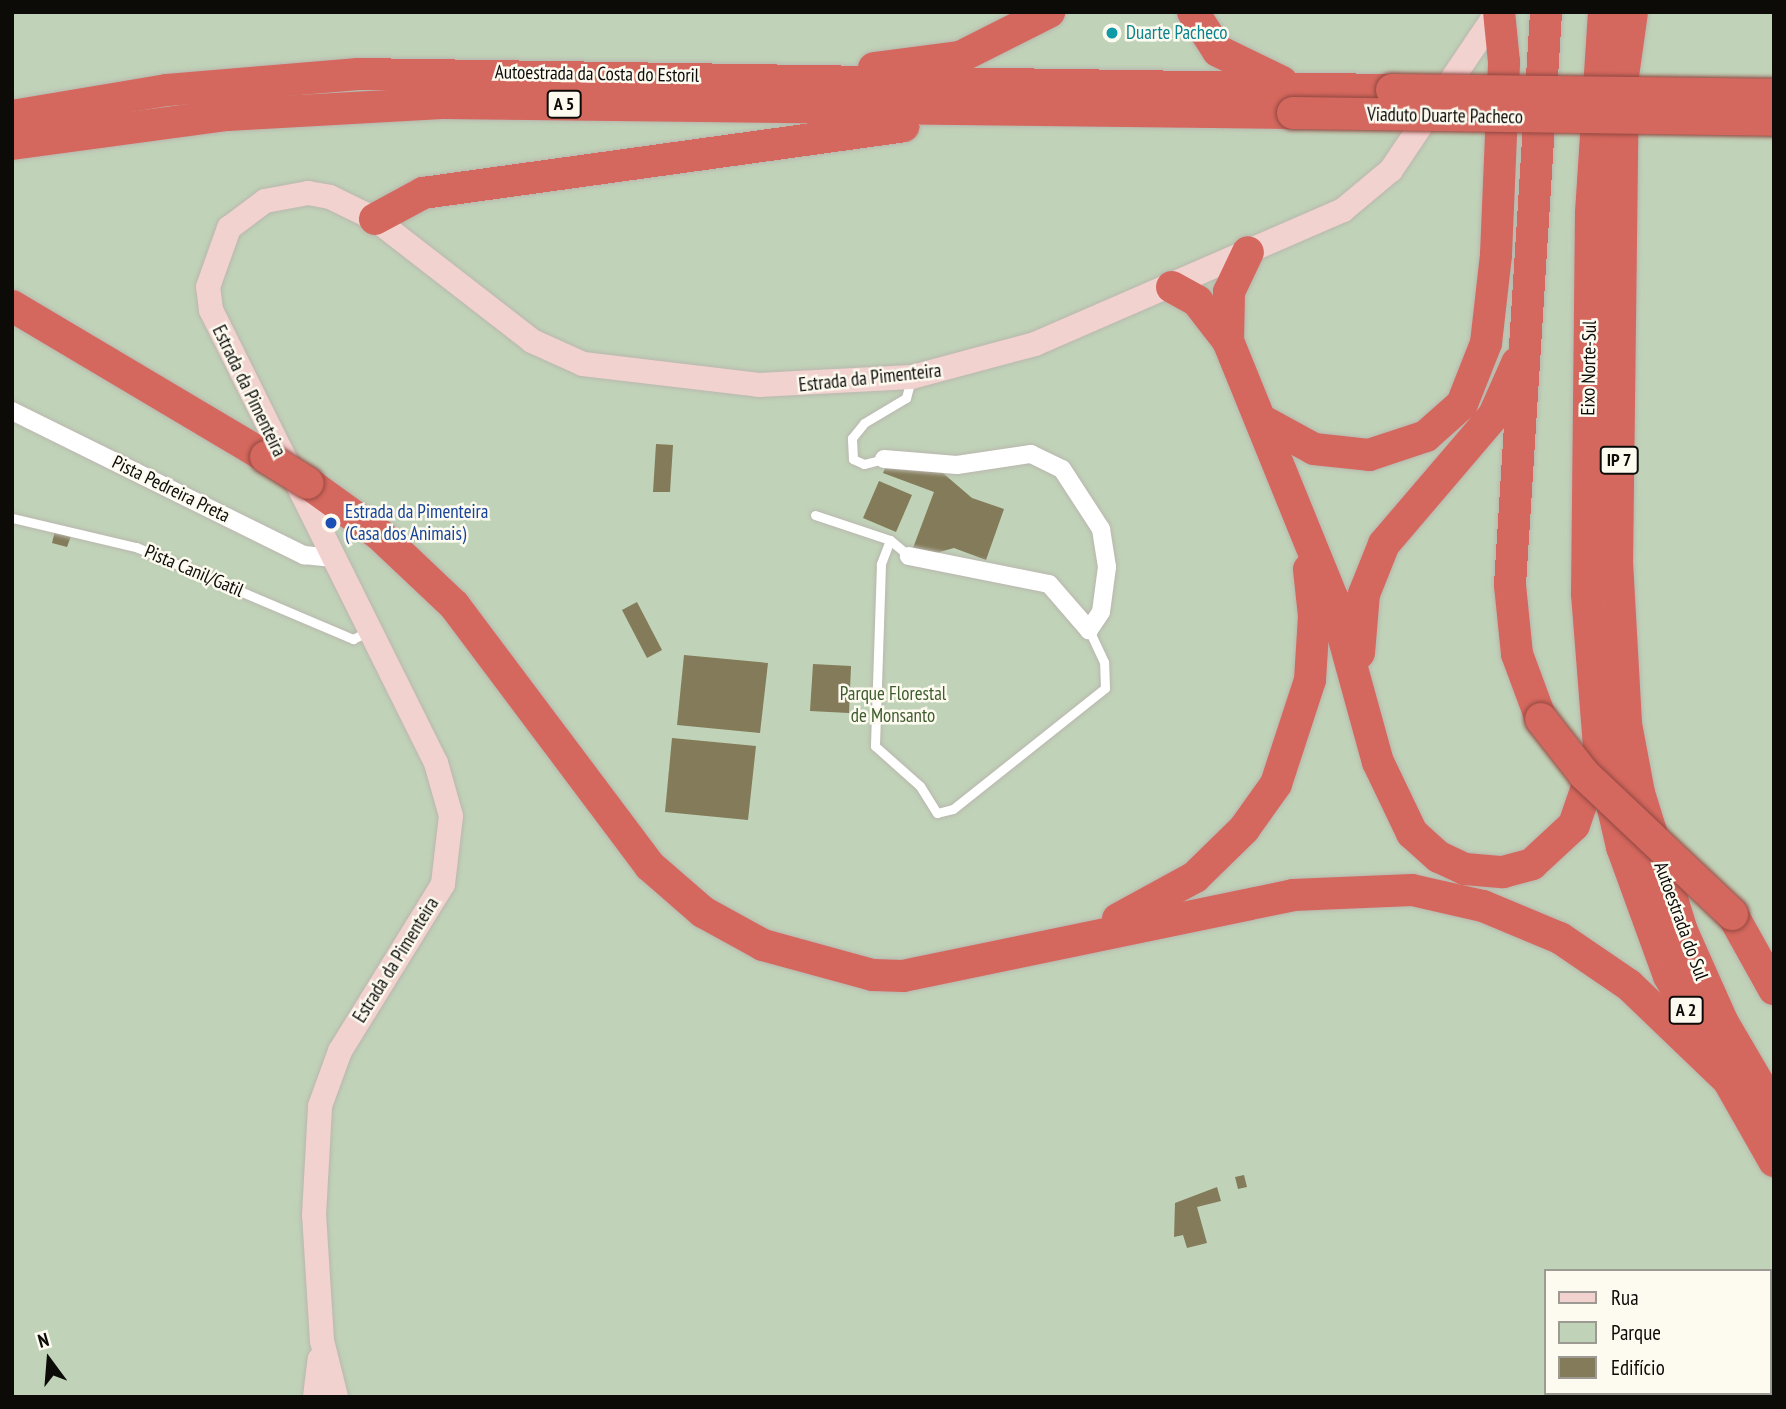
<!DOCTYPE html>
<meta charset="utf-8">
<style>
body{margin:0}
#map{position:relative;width:1786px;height:1409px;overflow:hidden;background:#fdfaf0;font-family:"PT Sans Narrow",sans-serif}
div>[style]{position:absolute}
.green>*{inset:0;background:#c0d3b8}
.building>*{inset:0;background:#837b59}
.roads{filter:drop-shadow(0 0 2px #b9b7ae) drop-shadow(0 0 2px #b9b7ae)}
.lane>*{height:9px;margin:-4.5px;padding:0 4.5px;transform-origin:4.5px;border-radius:4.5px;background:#fff}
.street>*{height:18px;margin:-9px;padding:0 9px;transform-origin:9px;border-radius:9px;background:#fff}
.secondary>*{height:24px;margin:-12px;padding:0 12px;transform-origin:12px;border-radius:12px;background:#f2d2cf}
.highway>*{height:32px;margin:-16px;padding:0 16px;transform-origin:16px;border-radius:16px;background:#d5685e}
.bridges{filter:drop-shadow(0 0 2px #8f4740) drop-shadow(0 0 2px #8f4740)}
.highway-bridge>*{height:32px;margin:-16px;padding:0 16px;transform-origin:16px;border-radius:16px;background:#d5685e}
.dots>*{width:19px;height:19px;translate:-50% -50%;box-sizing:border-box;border:4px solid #fdfaf0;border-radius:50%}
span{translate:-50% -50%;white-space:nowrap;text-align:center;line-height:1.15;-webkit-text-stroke:5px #fdfaf0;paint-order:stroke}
.shield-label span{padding:2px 5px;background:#fdfaf0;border:2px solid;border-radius:5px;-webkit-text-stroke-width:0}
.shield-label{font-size:18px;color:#0c0b08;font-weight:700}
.culture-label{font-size:19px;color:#0d838f}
.left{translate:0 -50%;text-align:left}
.street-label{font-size:19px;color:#0c0b08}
.transit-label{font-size:19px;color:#164399}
.park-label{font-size:19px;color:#3e5c2e}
.frame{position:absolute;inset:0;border:14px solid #0c0b08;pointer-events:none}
.legend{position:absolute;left:1544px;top:1269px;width:228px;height:126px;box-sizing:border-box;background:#fdfaf0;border:2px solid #9d9a93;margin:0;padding:9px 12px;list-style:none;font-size:21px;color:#0c0b08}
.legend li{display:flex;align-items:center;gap:14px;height:35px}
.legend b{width:35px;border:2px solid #9d9a93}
.north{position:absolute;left:14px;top:1325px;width:70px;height:70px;-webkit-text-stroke:5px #fdfaf0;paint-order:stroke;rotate:344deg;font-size:19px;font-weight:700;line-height:28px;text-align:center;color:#0c0b08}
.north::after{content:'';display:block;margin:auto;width:24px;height:32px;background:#0c0b08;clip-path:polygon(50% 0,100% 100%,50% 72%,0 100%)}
</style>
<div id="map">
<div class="green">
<i style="clip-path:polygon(evenodd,12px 12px,1774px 12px,1774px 1397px,12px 1397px,12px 12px,1546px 1271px,1770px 1271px,1770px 1393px,1546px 1393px,1546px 1271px)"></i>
</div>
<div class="building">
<i style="clip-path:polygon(656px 444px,673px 445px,670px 492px,653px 492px)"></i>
<i style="clip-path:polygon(930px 462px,972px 498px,1004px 509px,986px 560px,954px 548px,936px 553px,913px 548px,934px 492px,883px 473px,887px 464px)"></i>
<i style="clip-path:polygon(879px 481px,912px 495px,896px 532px,863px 518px)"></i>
<i style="clip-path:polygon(55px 531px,71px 536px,67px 547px,52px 543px)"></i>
<i style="clip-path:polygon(637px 602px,662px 650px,647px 658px,622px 610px)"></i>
<i style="clip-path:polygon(684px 655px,768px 663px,760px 733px,677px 725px)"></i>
<i style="clip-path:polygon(813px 664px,851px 666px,849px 713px,810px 711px)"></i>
<i style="clip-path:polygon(672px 738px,756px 746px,748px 820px,665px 812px)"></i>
<i style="clip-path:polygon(1244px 1175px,1247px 1187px,1238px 1189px,1235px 1177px)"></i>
<i style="clip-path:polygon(1217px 1187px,1221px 1201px,1197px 1207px,1207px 1243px,1187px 1248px,1183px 1235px,1174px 1237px,1175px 1203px)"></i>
</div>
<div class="roads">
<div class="lane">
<i style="left:884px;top:459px;width:21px;rotate:166deg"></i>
<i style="left:864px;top:464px;width:12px;rotate:-156deg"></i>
<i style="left:853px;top:459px;width:21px;rotate:-93deg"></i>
<i style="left:852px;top:438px;width:19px;rotate:-51deg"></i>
<i style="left:864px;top:423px;width:49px;rotate:-30.8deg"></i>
<i style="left:906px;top:398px;width:20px;rotate:-75deg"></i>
<i style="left:815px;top:515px;width:79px;rotate:18.4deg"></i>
<i style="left:890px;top:540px;width:25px;rotate:40deg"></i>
<i style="left:12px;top:518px;width:127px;rotate:13.2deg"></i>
<i style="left:136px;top:547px;width:236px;rotate:23deg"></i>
<i style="left:353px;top:639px;width:16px;rotate:-27deg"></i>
<i style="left:890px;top:540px;width:26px;rotate:111deg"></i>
<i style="left:881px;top:564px;width:182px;rotate:91.9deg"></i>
<i style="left:875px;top:746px;width:60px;rotate:41.6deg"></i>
<i style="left:920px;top:786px;width:32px;rotate:58deg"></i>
<i style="left:937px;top:813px;width:16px;rotate:-14deg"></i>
<i style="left:953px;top:809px;width:194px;rotate:-38.5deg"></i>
<i style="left:1105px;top:688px;width:26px;rotate:-92deg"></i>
<i style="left:1104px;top:662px;width:35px;rotate:-115deg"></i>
</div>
<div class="street">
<i style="left:12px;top:411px;width:326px;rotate:26.3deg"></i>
<i style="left:304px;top:555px;width:27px;rotate:6deg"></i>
<i style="left:884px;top:459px;width:73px;rotate:4.7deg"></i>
<i style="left:957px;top:465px;width:75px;rotate:-8.5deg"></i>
<i style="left:1031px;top:454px;width:34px;rotate:26deg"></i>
<i style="left:1062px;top:469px;width:72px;rotate:57deg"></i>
<i style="left:1101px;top:529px;width:38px;rotate:81deg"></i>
<i style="left:1107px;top:567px;width:45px;rotate:97.6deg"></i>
<i style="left:1101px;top:612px;width:22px;rotate:124deg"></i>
<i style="left:1089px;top:630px;width:61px;rotate:-131deg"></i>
<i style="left:1049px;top:584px;width:143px;rotate:-168.7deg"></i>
</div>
<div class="secondary">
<i style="left:315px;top:1397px;width:38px;rotate:-83deg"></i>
<i style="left:336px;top:1397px;width:58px;rotate:-104deg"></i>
<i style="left:322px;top:1341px;width:126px;rotate:-93.6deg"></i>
<i style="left:314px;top:1215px;width:109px;rotate:-86.8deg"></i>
<i style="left:320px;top:1106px;width:59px;rotate:-70deg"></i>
<i style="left:340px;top:1051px;width:196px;rotate:-58.3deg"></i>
<i style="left:443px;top:884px;width:68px;rotate:-83.3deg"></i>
<i style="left:451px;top:816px;width:55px;rotate:-105.8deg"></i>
<i style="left:436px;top:763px;width:506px;rotate:-116.41deg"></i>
<i style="left:211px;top:310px;width:23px;rotate:-97deg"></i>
<i style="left:208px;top:287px;width:63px;rotate:-70.4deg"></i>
<i style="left:229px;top:228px;width:45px;rotate:-36.9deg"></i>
<i style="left:265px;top:201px;width:44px;rotate:-10.5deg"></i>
<i style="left:308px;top:193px;width:22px;rotate:10deg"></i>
<i style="left:330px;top:197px;width:50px;rotate:26.1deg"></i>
<i style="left:375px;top:219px;width:199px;rotate:37.8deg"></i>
<i style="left:532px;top:341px;width:56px;rotate:24.3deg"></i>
<i style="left:583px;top:364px;width:177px;rotate:6.8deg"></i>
<i style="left:759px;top:385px;width:153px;rotate:-3deg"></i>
<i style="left:912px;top:377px;width:127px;rotate:-15deg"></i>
<i style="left:1035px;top:344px;width:336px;rotate:-23.5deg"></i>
<i style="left:1343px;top:210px;width:62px;rotate:-39.8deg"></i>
<i style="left:1391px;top:170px;width:190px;rotate:-56.1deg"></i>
</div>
<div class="highway">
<i style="left:1193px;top:12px;width:46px;rotate:57.3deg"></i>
<i style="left:1218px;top:51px;width:71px;rotate:25.8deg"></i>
<i style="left:1604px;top:12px;width:202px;rotate:93.7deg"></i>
<i style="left:1591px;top:214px;width:380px;rotate:90.6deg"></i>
<i style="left:1587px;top:594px;width:154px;rotate:85.5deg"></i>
<i style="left:1599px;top:748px;width:102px;rotate:76.9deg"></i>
<i style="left:1622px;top:847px;width:137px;rotate:70deg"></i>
<i style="left:1669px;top:976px;width:213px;rotate:60.4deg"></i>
<i style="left:1632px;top:12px;width:65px;rotate:98deg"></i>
<i style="left:1623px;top:76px;width:486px;rotate:90.7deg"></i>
<i style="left:1617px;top:562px;width:162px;rotate:86.8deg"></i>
<i style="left:1626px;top:724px;width:70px;rotate:79.3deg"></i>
<i style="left:1639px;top:793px;width:145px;rotate:72.7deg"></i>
<i style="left:1682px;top:931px;width:101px;rotate:66deg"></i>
<i style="left:1723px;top:1023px;width:101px;rotate:59.6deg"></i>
<i style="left:874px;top:68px;width:87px;rotate:-7.3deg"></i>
<i style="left:960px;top:57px;width:100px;rotate:-26.8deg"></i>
<i style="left:12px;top:116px;width:157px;rotate:-9.5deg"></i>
<i style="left:167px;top:90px;width:192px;rotate:-4.8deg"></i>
<i style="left:358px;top:74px;width:1034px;rotate:0.89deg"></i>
<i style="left:12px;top:144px;width:217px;rotate:-7.7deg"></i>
<i style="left:227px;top:115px;width:215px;rotate:-3.2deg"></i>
<i style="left:442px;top:103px;width:851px;rotate:0.67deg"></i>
<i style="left:375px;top:219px;width:55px;rotate:-28.4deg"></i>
<i style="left:423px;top:193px;width:485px;rotate:-7.9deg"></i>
<i style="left:1172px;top:287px;width:29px;rotate:29deg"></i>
<i style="left:1197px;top:301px;width:51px;rotate:52.2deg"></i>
<i style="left:1228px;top:341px;width:279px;rotate:67.9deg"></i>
<i style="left:1333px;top:599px;width:169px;rotate:74.6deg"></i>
<i style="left:1378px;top:762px;width:79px;rotate:64.4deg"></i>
<i style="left:1412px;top:833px;width:36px;rotate:42deg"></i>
<i style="left:1439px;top:857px;width:29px;rotate:25deg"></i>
<i style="left:1465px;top:869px;width:38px;rotate:5deg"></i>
<i style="left:1503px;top:872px;width:30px;rotate:-15deg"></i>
<i style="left:1532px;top:864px;width:57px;rotate:-42.9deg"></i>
<i style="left:1574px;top:825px;width:71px;rotate:-71.1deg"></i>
<i style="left:12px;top:306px;width:295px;rotate:30.7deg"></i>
<i style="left:1228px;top:341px;width:49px;rotate:-88.8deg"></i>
<i style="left:1229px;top:292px;width:44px;rotate:-64.6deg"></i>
<i style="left:1261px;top:420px;width:60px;rotate:28.7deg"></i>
<i style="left:1314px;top:449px;width:55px;rotate:6.2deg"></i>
<i style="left:1369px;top:455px;width:60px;rotate:-18.4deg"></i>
<i style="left:1426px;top:436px;width:48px;rotate:-41.6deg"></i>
<i style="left:1462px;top:404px;width:66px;rotate:-68.5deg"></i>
<i style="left:1486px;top:343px;width:89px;rotate:-83.5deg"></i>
<i style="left:1496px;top:255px;width:193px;rotate:-87.6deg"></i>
<i style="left:1504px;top:62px;width:50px;rotate:-95.7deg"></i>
<i style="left:308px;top:483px;width:89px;rotate:35.8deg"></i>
<i style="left:380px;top:535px;width:102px;rotate:43.4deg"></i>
<i style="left:454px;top:605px;width:326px;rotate:53.1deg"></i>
<i style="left:650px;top:866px;width:70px;rotate:41deg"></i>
<i style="left:703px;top:912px;width:68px;rotate:28.8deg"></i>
<i style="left:763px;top:945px;width:114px;rotate:15.3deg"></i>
<i style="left:873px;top:975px;width:30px;rotate:2deg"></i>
<i style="left:903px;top:976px;width:398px;rotate:-11.7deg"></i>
<i style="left:1293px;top:895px;width:119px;rotate:-2.4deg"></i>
<i style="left:1412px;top:890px;width:73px;rotate:12.7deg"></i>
<i style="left:1483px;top:906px;width:83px;rotate:22.6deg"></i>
<i style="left:1560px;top:938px;width:83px;rotate:34.3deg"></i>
<i style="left:1629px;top:985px;width:136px;rotate:43.8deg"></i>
<i style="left:1359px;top:653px;width:59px;rotate:-85.2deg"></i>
<i style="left:1364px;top:594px;width:54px;rotate:-68.2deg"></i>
<i style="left:1384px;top:544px;width:170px;rotate:-49.5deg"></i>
<i style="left:1494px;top:415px;width:57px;rotate:-66.1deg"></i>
<i style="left:1541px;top:719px;width:69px;rotate:-110.3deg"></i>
<i style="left:1517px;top:654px;width:69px;rotate:-95.8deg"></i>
<i style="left:1510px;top:585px;width:574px;rotate:-86.4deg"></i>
<i style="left:1732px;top:914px;width:86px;rotate:60.8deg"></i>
<i style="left:1118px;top:919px;width:88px;rotate:-28.6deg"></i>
<i style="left:1195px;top:877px;width:69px;rotate:-44.4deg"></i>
<i style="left:1244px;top:829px;width:55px;rotate:-54.6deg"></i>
<i style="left:1276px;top:784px;width:109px;rotate:-71.9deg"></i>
<i style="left:1310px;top:680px;width:64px;rotate:-86.4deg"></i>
<i style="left:1314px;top:616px;width:47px;rotate:-96.1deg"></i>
</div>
</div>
<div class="bridges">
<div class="highway-bridge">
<i style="left:1392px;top:90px;width:382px;rotate:0.7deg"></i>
<i style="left:1293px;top:113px;width:481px;rotate:0.8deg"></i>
<i style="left:266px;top:457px;width:49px;rotate:31.8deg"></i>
<i style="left:1541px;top:719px;width:70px;rotate:52deg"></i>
<i style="left:1584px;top:774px;width:204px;rotate:43.4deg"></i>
</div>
</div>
<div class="dots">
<i style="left:1112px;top:33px;background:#0f9aa8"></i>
<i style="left:331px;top:523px;background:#1a4fb4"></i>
</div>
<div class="shield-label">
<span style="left:564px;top:104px">A 5</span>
<span style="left:1619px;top:460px">IP 7</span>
<span style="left:1686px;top:1010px">A 2</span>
</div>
<div class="culture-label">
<span class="left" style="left:1126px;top:33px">Duarte Pacheco</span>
</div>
<div class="street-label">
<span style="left:597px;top:74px;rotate:1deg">Autoestrada da Costa do Estoril</span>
<span style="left:1445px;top:116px;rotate:1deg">Viaduto Duarte Pacheco</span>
<span style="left:1589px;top:368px;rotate:-89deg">Eixo Norte-Sul</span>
<span style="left:870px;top:378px;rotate:-6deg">Estrada da Pimenteira</span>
<span style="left:249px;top:391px;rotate:64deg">Estrada da Pimenteira</span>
<span style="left:171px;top:489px;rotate:26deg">Pista Pedreira Preta</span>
<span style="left:194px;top:571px;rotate:23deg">Pista Canil/Gatil</span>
<span style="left:1681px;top:921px;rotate:70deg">Autoestrada do Sul</span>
<span style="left:396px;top:960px;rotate:-58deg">Estrada da Pimenteira</span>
</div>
<div class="transit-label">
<span class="left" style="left:345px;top:523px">Estrada da Pimenteira<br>(Casa dos Animais)</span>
</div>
<div class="park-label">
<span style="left:893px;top:705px">Parque Florestal<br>de Monsanto</span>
</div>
<div class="frame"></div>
<ul class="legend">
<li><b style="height:9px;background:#f2d2cf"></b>Rua</li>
<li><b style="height:19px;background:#c0d3b8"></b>Parque</li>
<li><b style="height:19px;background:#837b59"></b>Edifício</li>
</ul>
<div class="north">N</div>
</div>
